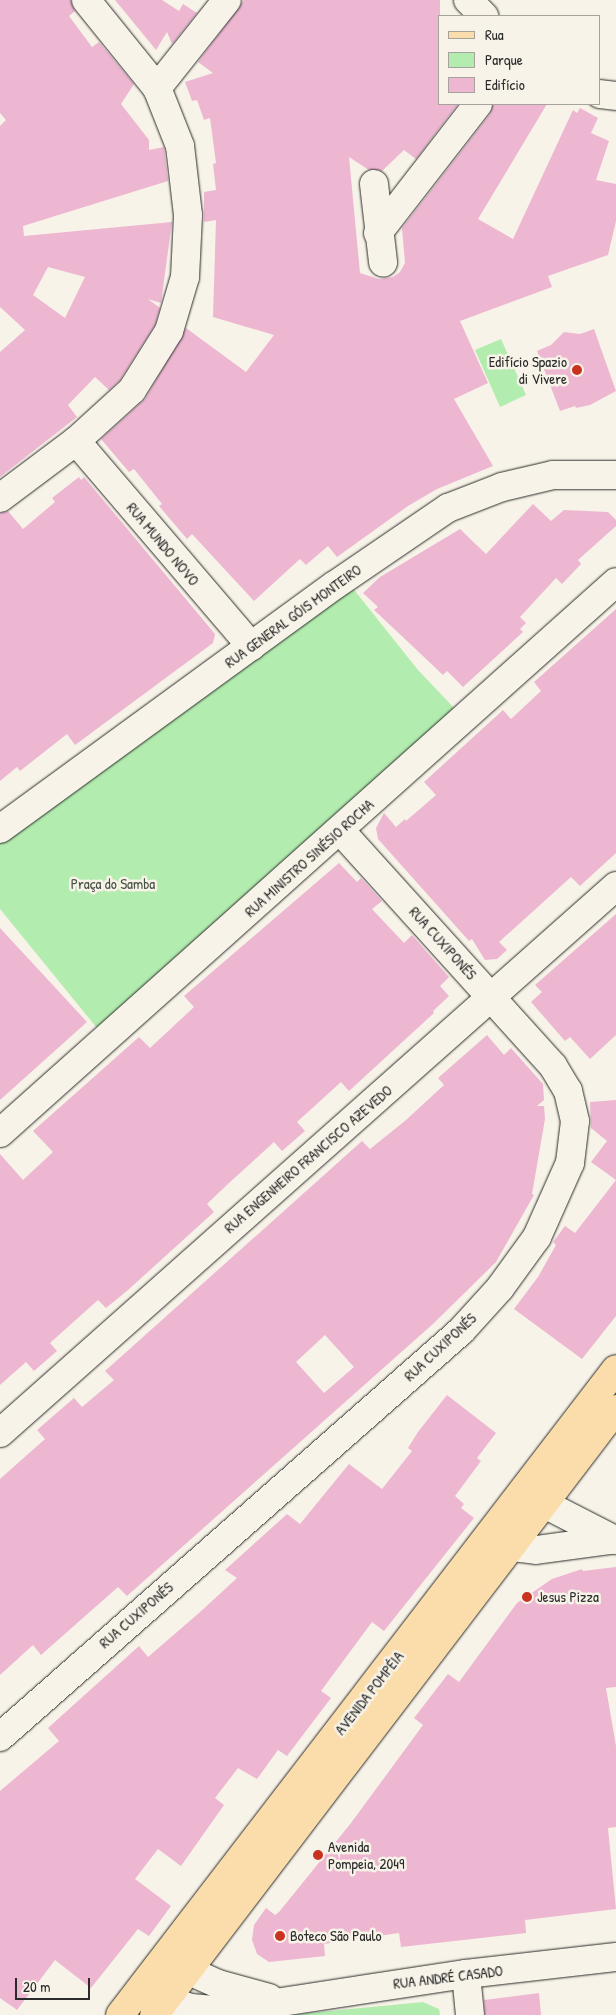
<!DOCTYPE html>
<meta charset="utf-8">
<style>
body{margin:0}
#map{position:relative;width:616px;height:2015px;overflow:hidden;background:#f7f3e8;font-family:"Patrick Hand",sans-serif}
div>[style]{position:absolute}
.green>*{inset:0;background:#b2ecaf}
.building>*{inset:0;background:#edb7d2}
.roads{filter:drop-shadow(0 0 1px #2b2b2b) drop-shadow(0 0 1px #2b2b2b)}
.minor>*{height:28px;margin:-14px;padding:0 14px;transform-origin:14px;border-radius:14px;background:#f7f3e8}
.major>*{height:28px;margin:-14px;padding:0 14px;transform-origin:14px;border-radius:14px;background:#fbddab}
.dots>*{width:14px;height:14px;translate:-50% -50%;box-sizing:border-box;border:2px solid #f7f3e8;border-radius:50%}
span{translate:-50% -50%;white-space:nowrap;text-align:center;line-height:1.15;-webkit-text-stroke:5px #f7f3e8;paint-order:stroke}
.poi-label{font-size:15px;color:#2b2b2b}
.right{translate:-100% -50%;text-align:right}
.left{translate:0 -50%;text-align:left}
.street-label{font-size:15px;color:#2b2b2b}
.park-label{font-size:15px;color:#465245}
.legend{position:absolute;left:438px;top:15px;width:162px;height:90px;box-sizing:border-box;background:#f7f3e8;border:1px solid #a5a39c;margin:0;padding:6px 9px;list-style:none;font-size:15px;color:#2b2b2b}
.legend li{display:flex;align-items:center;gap:10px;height:25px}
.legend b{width:25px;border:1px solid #a5a39c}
.scale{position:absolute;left:15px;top:1978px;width:75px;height:22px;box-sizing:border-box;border:2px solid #2b2b2b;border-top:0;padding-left:6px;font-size:15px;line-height:18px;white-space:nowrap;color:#2b2b2b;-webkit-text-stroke:4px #f7f3e8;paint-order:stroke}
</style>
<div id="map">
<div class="green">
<i style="clip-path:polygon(501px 339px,526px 395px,500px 407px,475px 350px)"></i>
<i style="clip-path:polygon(351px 586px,418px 670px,456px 710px,101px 1033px,0 909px,0 839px)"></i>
<i style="clip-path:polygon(423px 2002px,439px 2009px,440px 2015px,288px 2015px)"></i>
</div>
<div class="building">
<i style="clip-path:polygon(evenodd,0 0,71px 0,75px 11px,69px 16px,92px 47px,99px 42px,134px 84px,121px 104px,149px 140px,149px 150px,164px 147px,168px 181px,23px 226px,24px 236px,172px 222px,161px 303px,148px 299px,160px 308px,155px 325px,120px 380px,109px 390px,95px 377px,68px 405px,77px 417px,0 477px,0 352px,25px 330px,0 307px,0 126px,6px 120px,0 113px,0 0,48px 267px,85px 277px,65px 318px,33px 295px,48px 267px)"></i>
<i style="clip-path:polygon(115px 0,162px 0,179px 11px,183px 4px,197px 13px,172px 44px,167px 32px,156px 50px)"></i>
<i style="clip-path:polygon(244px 0,440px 0,440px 104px,458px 104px,416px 159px,404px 150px,382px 171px,369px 170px,349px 157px,360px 273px,379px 279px,393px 277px,400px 272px,405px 263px,402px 228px,490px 114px,493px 104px,547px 104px,478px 219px,513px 239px,573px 110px,577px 113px,580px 108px,598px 118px,591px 133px,609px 141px,596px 180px,616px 184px,616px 221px,608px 255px,548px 276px,552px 287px,460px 321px,488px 383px,454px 399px,493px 466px,437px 489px,408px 506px,337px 557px,328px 546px,306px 565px,300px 559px,254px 601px,192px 534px,187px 539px,159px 506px,162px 504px,134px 469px,129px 472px,101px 439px,145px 399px,186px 328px,246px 372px,274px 335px,213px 317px,216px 220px,204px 222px,204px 192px,216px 190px,213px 164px,216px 163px,210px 118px,204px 120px,197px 100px,192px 101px,185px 82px,213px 73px,198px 62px)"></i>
<i style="clip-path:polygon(594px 329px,616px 391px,590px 405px,576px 408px,575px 406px,560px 411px,537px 351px,551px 345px,564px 332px,580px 334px)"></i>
<i style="clip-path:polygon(79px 477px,81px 480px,84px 477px,215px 634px,213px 643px,75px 745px,67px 734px,20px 771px,17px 767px,0 781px,0 513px,8px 511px,23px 529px,55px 502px,52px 498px)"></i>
<i style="clip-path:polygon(533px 504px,551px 521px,564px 510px,608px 512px,616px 520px,616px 526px,578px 560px,581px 564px,562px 584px,556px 578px,520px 617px,526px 623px,520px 629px,523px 632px,463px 687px,447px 671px,443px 675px,406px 640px,374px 610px,378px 607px,363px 593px,380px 577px,460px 529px,486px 554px)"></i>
<i style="clip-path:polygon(616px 609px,616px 853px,580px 886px,571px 877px,499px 942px,507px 950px,497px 959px,485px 960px,472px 939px,469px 941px,378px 839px,376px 828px,384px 813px,396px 827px,405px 819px,406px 821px,436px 795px,424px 782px,503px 710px,511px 719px,541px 691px,534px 682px)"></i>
<i style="clip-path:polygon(339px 863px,357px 882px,361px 878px,382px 901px,372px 909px,404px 943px,412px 935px,449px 977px,440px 986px,449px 996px,433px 1011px,434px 1013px,349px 1091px,341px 1082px,297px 1122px,305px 1131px,282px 1151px,274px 1142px,229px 1183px,207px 1204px,214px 1212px,128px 1290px,106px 1308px,98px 1300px,50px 1343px,57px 1351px,34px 1371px,26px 1362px,0 1385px,0 1154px,23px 1180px,53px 1152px,33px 1131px,139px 1037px,150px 1048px,194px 1007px,184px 996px)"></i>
<i style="clip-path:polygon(616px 914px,616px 1035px,590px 1059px,570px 1037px,565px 1041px,531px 1002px,542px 992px,535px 985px)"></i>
<i style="clip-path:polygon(0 928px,87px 1022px,0 1100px)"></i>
<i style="clip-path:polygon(evenodd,487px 1035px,504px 1055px,511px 1048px,543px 1084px,544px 1100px,537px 1106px,544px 1106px,545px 1119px,532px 1194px,534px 1195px,496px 1262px,434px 1323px,127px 1596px,118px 1587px,41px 1655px,33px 1645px,0 1675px,0 1479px,45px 1439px,37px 1430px,74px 1398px,82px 1407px,114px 1380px,105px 1371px,362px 1141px,370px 1149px,406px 1120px,444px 1085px,438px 1078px,487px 1035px,325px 1335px,354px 1367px,324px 1393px,296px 1362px,325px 1335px)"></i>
<i style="clip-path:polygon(616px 1100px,616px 1316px,582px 1359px,514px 1309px,538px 1277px,556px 1245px,553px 1242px,565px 1226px,575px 1233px,616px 1180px,591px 1162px,607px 1141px,591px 1128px,590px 1102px)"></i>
<i style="clip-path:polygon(447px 1395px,496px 1433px,477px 1458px,481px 1461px,455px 1496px,464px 1504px,461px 1508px,474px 1518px,384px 1631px,372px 1622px,321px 1691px,331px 1698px,287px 1756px,278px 1750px,257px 1779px,238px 1768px,215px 1798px,224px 1805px,181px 1866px,158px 1849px,135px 1879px,171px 1906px,149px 1936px,138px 1929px,91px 1988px,55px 1960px,17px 2010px,0 1998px,0 1791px,59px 1741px,48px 1728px,139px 1646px,148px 1657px,199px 1613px,237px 1578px,225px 1570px,287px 1514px,300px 1524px,349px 1464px,382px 1489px,412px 1451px,408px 1448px,418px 1432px)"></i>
<i style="clip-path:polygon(616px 1567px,616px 1687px,606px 1688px,616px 1746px,616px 1827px,608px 1828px,616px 1909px,525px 1920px,526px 1933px,401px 1947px,399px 1933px,324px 1944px,325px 1956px,269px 1962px,257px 1954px,252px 1940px,254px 1925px,266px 1908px,275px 1915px,279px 1912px,351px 1823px,423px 1725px,414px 1718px,448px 1674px,459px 1682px,517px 1603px,552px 1579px,582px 1569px,583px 1571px)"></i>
<i style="clip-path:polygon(539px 1993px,541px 2015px,485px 2015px,484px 2000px)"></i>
</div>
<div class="roads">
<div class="minor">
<i style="left:468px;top:0;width:23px;rotate:45deg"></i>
<i style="left:157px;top:88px;width:112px;rotate:-51.5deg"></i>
<i style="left:600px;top:94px;width:16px;rotate:7deg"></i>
<i style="left:374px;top:184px;width:79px;rotate:83.4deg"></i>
<i style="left:378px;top:233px;width:163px;rotate:-52.2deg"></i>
<i style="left:76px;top:441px;width:270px;rotate:49.5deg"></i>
<i style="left:0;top:498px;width:95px;rotate:-36.9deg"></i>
<i style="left:76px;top:441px;width:76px;rotate:-42.3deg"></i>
<i style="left:132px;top:390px;width:70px;rotate:-57.9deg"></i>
<i style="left:169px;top:331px;width:56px;rotate:-73.5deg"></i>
<i style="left:185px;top:277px;width:62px;rotate:-87.2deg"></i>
<i style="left:188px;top:215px;width:69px;rotate:-96.6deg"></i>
<i style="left:180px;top:146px;width:62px;rotate:-111.6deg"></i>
<i style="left:157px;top:88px;width:113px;rotate:-128.9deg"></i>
<i style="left:0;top:829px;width:414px;rotate:-36.1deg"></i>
<i style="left:335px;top:585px;width:137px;rotate:-34.3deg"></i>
<i style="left:448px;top:508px;width:58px;rotate:-21.3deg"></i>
<i style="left:502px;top:487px;width:52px;rotate:-13.2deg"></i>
<i style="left:553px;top:475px;width:63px"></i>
<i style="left:0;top:1133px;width:826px;rotate:-41.81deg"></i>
<i style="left:0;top:1433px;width:824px;rotate:-41.6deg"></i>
<i style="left:523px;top:1493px;width:103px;rotate:27.1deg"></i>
<i style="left:492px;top:1534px;width:25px;rotate:32deg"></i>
<i style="left:513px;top:1547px;width:23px;rotate:7deg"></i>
<i style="left:536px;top:1550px;width:81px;rotate:-7.8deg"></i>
<i style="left:0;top:1737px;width:614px;rotate:-41.37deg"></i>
<i style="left:461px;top:1331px;width:58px;rotate:-47.8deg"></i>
<i style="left:500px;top:1288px;width:63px;rotate:-54deg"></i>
<i style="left:537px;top:1237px;width:81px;rotate:-66deg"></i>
<i style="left:570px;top:1163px;width:42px;rotate:-83.2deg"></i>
<i style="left:575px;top:1121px;width:31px;rotate:-103deg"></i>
<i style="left:568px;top:1091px;width:29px;rotate:-121deg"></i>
<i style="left:553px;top:1066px;width:318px;rotate:-132.1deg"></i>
<i style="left:167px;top:1961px;width:56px;rotate:24.3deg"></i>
<i style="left:218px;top:1984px;width:53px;rotate:15.4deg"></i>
<i style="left:466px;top:1974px;width:41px;rotate:84.4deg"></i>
<i style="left:145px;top:1992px;width:49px;rotate:19.2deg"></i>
<i style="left:191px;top:2008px;width:32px;rotate:5deg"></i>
<i style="left:223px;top:2011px;width:246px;rotate:-8.7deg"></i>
<i style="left:466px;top:1974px;width:151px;rotate:-6.5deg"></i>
</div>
<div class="major">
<i style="left:120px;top:2015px;width:814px;rotate:-52.48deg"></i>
<i style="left:154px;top:2015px;width:762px;rotate:-52.68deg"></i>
</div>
</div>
<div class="dots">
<i style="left:577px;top:370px;background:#c8321e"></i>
<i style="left:527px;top:1597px;background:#c8321e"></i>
<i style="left:318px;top:1855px;background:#c8321e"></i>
<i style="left:280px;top:1936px;background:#c8321e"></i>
</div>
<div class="poi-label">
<span class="right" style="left:567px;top:370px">Edifício Spazio<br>di Vivere</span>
<span class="left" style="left:537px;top:1597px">Jesus Pizza</span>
<span class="left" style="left:328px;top:1855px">Avenida<br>Pompeia, 2049</span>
<span class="left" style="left:290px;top:1936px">Boteco São Paulo</span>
</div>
<div class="street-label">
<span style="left:163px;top:544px;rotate:50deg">RUA MUNDO NOVO</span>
<span style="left:293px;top:616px;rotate:-36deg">RUA GENERAL GÓIS MONTEIRO</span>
<span style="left:309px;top:858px;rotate:-42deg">RUA MINISTRO SINÉSIO ROCHA</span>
<span style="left:443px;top:943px;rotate:48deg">RUA CUXIPONÉS</span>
<span style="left:308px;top:1159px;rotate:-41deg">RUA ENGENHEIRO FRANCISCO AZEVEDO</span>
<span style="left:440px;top:1347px;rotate:-43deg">RUA CUXIPONÉS</span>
<span style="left:136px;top:1615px;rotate:-41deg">RUA CUXIPONÉS</span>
<span style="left:369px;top:1693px;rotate:-52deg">AVENIDA POMPÉIA</span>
<span style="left:448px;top:1977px;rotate:-7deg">RUA ANDRÉ CASADO</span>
</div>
<div class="park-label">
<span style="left:113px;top:884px">Praça do Samba</span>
</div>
<ul class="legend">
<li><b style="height:6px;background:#fbddab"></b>Rua</li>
<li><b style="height:14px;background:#b2ecaf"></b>Parque</li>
<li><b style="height:14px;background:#edb7d2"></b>Edifício</li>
</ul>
<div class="scale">20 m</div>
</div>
